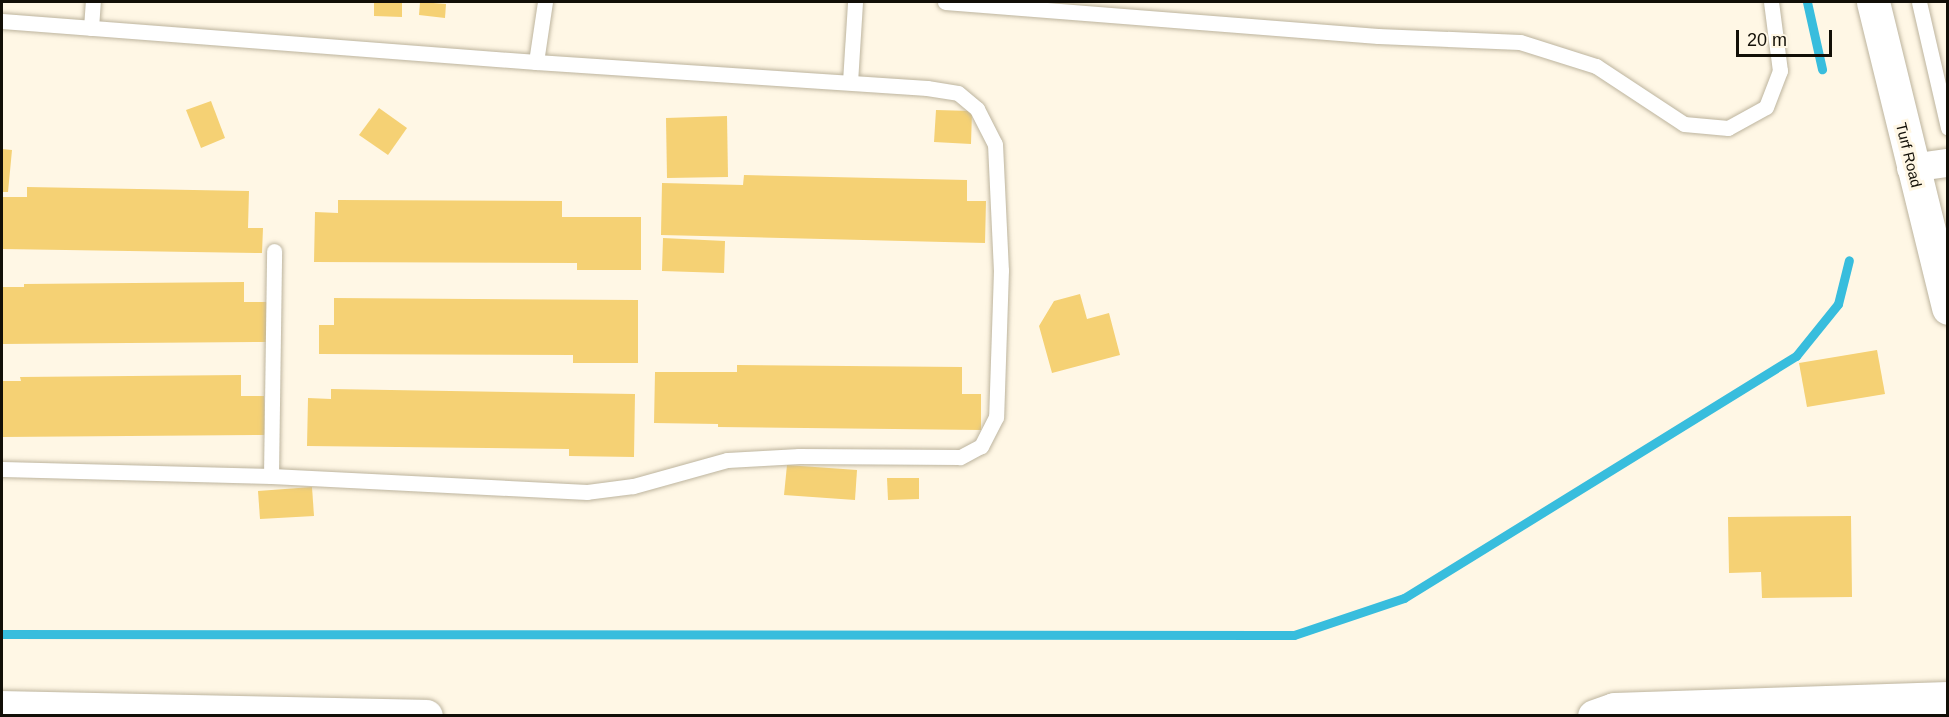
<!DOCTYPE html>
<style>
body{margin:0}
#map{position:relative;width:1949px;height:717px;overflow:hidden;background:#fff7e5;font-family:Arial,sans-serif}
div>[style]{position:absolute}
.stream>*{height:9px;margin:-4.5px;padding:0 4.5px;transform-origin:4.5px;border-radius:4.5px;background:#38bddd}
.building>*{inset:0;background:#f5d174}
.roads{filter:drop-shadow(0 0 2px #bdb49e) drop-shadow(0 0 2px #bdb49e)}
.service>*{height:15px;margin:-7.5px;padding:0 7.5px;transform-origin:7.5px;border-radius:7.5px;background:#fff}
.minor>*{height:28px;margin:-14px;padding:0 14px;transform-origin:14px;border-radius:14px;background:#fff}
.secondary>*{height:33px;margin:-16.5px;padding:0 16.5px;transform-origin:16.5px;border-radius:16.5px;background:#fff}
span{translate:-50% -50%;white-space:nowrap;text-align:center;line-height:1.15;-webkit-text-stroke:6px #fff7e5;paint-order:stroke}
.street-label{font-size:15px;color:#120f07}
.frame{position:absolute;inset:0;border:3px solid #120f07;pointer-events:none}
.scale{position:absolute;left:1736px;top:30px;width:96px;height:27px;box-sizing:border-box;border:3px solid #120f07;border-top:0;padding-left:8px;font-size:18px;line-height:21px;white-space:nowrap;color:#120f07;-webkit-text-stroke:4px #fff7e5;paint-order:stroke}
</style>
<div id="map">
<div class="stream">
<i style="left:1807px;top:2px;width:69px;rotate:77.4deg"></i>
<i style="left:2px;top:634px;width:1292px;rotate:0.04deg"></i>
<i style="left:1294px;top:635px;width:116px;rotate:-18.6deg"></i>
<i style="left:1404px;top:598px;width:461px;rotate:-31.7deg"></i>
<i style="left:1796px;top:356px;width:67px;rotate:-51.1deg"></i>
<i style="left:1838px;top:304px;width:45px;rotate:-76deg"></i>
</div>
<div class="building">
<i style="clip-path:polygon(374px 2px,402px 2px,402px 17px,374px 16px)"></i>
<i style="clip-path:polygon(420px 2px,446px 4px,445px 18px,419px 15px)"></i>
<i style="clip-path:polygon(211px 101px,225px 138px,201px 148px,186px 110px)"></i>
<i style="clip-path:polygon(379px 108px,407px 128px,388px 155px,359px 135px)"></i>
<i style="clip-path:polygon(936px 110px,972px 111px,971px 144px,934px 142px)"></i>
<i style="clip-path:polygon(727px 116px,728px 177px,667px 178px,666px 118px)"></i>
<i style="clip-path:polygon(2px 149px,12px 150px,8px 192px,2px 192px)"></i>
<i style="clip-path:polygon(744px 175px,967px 180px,967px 201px,986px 201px,985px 243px,661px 235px,662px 183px,743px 185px)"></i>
<i style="clip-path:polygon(27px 187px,249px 191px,248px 228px,263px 228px,262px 253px,2px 249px,2px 197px,27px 197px)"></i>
<i style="clip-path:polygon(338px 200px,562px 201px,562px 217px,641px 217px,641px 270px,577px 270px,577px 263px,314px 262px,315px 212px,338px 213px)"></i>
<i style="clip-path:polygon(663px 238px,725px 241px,724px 273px,662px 271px)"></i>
<i style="clip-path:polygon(244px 282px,244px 302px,267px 302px,267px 342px,2px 344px,2px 287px,24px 287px,24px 284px)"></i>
<i style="clip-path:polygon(1080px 294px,1087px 319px,1109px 313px,1120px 355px,1052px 373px,1039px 326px,1054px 301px)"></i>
<i style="clip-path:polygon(334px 298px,638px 300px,638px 363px,573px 363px,573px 355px,319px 354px,319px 325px,334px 325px)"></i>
<i style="clip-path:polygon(1877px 350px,1885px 394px,1807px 407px,1799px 363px)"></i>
<i style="clip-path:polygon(737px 365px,962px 367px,962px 394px,981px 394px,981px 430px,718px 427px,718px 424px,654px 423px,655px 372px,737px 372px)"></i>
<i style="clip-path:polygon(241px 375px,241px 396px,264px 396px,265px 435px,2px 437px,2px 381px,21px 381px,20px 377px)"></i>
<i style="clip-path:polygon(331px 389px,635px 394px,634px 457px,569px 456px,569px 449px,307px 446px,308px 398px,331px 399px)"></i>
<i style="clip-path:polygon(787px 465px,857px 470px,855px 500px,784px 495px)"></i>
<i style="clip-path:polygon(887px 478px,919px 478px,919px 499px,888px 500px)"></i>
<i style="clip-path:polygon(312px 487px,314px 516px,260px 519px,258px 491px)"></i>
<i style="clip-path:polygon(1851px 516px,1852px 597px,1762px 598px,1761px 572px,1729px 573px,1728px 517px)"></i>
</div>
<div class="roads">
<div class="service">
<i style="left:945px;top:2px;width:434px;rotate:4.5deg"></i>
<i style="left:1378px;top:36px;width:142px;rotate:2.4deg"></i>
<i style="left:1520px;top:42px;width:80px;rotate:17.5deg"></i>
<i style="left:1596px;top:66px;width:105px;rotate:33.4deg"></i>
<i style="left:1684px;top:124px;width:44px;rotate:5.2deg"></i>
<i style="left:1728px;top:128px;width:43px;rotate:-28.9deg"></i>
<i style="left:1766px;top:107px;width:39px;rotate:-69deg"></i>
<i style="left:1780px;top:71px;width:70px;rotate:-97.4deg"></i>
<i style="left:1919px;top:2px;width:129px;rotate:77deg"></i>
<i style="left:2px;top:21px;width:536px;rotate:4.39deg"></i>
<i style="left:536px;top:62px;width:392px;rotate:3.8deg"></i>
<i style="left:927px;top:88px;width:31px;rotate:9deg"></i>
<i style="left:958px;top:93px;width:25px;rotate:40deg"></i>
<i style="left:977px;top:109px;width:39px;rotate:63deg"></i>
<i style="left:995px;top:144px;width:126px;rotate:87.3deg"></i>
<i style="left:1001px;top:270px;width:147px;rotate:91.9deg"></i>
<i style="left:996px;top:417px;width:33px;rotate:117deg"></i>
<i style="left:981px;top:446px;width:24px;rotate:152deg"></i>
<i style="left:960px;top:457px;width:161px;rotate:-179.6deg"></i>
<i style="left:799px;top:456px;width:72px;rotate:176.8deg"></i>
<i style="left:727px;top:460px;width:98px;rotate:164.5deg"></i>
<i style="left:633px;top:486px;width:46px;rotate:172.6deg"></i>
<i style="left:587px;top:492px;width:316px;rotate:-177.1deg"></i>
<i style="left:271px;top:476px;width:269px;rotate:-178.5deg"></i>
<i style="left:91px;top:28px;width:26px;rotate:-86deg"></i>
<i style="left:536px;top:62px;width:61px;rotate:-81.5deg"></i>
<i style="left:850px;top:82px;width:80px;rotate:-86.4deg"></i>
<i style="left:271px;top:476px;width:225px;rotate:-89.2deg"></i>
</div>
<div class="minor">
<i style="left:1911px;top:168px;width:37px;rotate:-8deg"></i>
</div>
<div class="secondary">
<i style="left:1873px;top:2px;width:315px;rotate:76.2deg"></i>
<i style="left:2px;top:707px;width:424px;rotate:1.2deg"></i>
<i style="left:1594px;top:716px;width:21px;rotate:-19deg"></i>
<i style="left:1614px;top:709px;width:334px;rotate:-1.9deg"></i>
</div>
</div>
<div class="street-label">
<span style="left:1909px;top:155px;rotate:76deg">Turf Road</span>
</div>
<div class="frame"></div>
<div class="scale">20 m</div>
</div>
